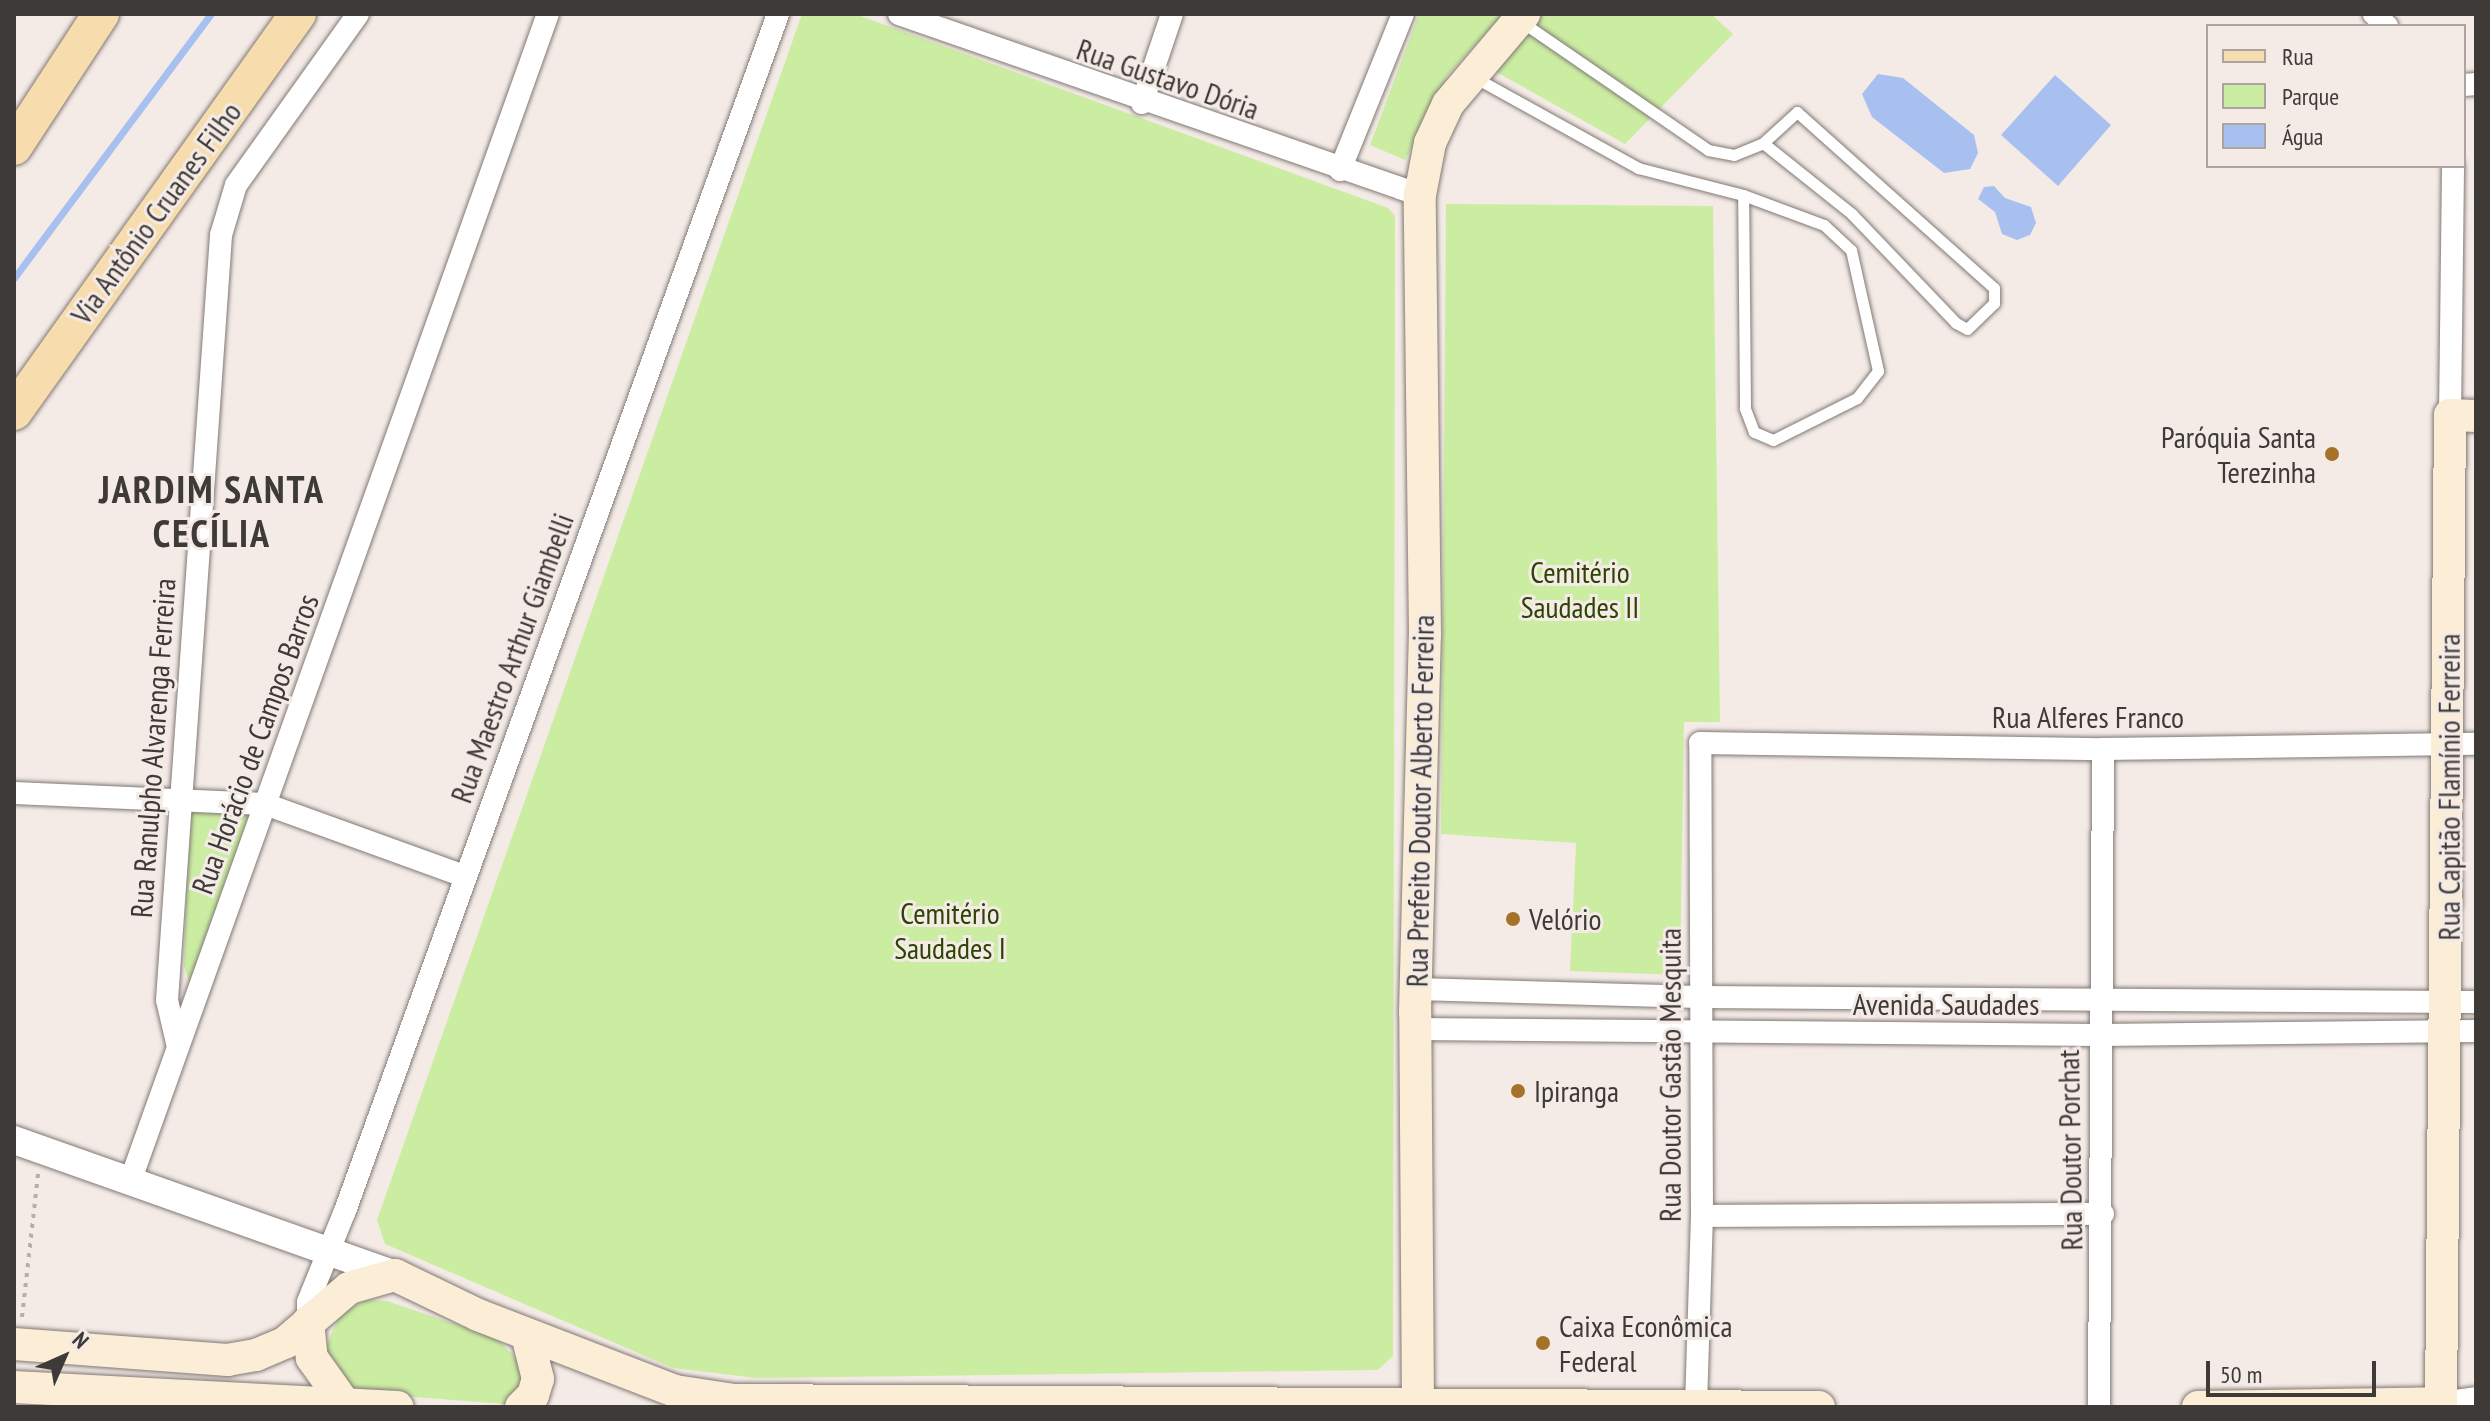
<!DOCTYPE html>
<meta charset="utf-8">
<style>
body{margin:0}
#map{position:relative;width:2490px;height:1421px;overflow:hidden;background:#f4ebe7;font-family:"PT Sans Narrow",sans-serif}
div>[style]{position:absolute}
.green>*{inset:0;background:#cbeda2}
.water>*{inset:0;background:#a8c0f0}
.stream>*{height:7px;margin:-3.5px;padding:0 3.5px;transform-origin:3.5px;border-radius:3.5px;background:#a8c0f0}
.path>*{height:4px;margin-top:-2px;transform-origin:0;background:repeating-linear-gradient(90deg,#b5aeaa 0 4px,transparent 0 10px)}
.roads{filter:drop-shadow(0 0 2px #817975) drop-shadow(0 0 2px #817975)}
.service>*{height:11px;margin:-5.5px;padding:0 5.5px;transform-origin:5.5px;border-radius:5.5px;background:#fff}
.minor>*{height:22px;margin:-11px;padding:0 11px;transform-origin:11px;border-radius:11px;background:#fff}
.tertiary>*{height:28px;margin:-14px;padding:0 14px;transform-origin:14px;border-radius:14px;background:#fff}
.secondary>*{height:32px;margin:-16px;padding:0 16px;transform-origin:16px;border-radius:16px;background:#fbedd6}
.primary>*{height:36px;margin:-18px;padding:0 18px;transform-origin:18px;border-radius:18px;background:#f7dcad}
.dots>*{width:22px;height:22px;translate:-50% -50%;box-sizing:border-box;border:4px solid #f4ebe7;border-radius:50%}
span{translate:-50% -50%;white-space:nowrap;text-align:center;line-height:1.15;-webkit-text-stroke:6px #f4ebe7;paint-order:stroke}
.street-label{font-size:30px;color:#3e3a38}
.poi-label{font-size:30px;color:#3e3a38}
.right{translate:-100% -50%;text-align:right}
.left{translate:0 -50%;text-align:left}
.park-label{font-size:30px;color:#2d4402}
.district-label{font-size:38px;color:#3e3a38;font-weight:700;letter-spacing:2px}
.frame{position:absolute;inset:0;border:16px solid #3e3a38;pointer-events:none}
.legend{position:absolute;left:2206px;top:24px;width:260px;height:144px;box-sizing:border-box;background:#f4ebe7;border:2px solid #aba4a1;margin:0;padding:10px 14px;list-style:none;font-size:24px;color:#3e3a38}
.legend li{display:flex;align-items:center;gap:16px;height:40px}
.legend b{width:40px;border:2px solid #aba4a1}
.north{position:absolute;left:24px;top:1317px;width:80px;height:80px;-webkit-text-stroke:6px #f4ebe7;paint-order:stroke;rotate:45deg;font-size:22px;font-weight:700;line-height:32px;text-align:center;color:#3e3a38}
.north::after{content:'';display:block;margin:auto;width:28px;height:36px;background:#3e3a38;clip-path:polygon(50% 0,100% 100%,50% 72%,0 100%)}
.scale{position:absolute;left:2206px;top:1361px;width:170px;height:36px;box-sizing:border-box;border:4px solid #3e3a38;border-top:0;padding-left:10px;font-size:24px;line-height:28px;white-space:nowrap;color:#3e3a38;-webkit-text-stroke:6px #f4ebe7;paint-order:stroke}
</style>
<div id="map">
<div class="green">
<i style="clip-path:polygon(802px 14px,855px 14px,1388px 208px,1395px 216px,1393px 1356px,1378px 1370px,756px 1378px,673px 1368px,385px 1244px,377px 1220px)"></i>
<i style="clip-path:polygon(1419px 14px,1503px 14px,1447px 76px,1405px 160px,1370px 145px)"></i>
<i style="clip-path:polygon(1541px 14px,1711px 14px,1733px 34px,1625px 144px,1491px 69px)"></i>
<i style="clip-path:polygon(1446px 204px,1713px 206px,1720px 722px,1684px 722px,1680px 975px,1570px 971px,1576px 843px,1441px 834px)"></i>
<i style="clip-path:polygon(189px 809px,251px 809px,190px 984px,184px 966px)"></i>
<i style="clip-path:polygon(367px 1300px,387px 1301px,496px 1338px,522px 1364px,523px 1384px,504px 1404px,350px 1392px,324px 1350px,341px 1313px)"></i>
</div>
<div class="water">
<i style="clip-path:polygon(1878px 74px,1903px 78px,1974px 135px,1978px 153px,1970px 169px,1944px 173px,1872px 117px,1862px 94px)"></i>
<i style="clip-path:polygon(2055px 75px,2111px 125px,2058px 186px,2001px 135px)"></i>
<i style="clip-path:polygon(1984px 187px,1994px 186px,2005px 198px,2031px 207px,2036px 223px,2030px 235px,2017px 240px,2002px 234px,1995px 212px,1978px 199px)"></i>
</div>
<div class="stream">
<i style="left:14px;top:278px;width:329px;rotate:-53.3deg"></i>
</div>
<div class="path">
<i style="left:22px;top:1317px;width:144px;rotate:-83.6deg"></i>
</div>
<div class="roads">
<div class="service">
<i style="left:1522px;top:22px;width:226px;rotate:34.5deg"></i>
<i style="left:1708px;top:150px;width:26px;rotate:11deg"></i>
<i style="left:1734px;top:155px;width:31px;rotate:-22deg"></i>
<i style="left:1763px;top:143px;width:46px;rotate:-42.4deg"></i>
<i style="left:1797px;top:112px;width:264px;rotate:41.8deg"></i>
<i style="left:1994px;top:288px;width:15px;rotate:90deg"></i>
<i style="left:1994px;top:303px;width:37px;rotate:136deg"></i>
<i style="left:1967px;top:329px;width:13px;rotate:-151deg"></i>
<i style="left:1956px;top:323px;width:151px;rotate:-133.7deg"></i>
<i style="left:1852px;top:214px;width:114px;rotate:-141.4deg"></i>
<i style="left:1474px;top:77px;width:188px;rotate:29deg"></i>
<i style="left:1638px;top:168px;width:108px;rotate:14.4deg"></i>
<i style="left:1743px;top:195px;width:86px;rotate:20.3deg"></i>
<i style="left:1824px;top:225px;width:37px;rotate:43deg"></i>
<i style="left:1851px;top:250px;width:124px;rotate:77.4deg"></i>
<i style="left:1878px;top:371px;width:34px;rotate:128deg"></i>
<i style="left:1857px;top:398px;width:94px;rotate:153.4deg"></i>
<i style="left:1773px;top:440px;width:21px;rotate:-157deg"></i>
<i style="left:1754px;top:432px;width:26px;rotate:-111deg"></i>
<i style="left:1745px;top:408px;width:213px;rotate:-90.5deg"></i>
</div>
<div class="minor">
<i style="left:899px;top:14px;width:552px;rotate:19.16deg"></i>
<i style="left:2374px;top:14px;width:18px;rotate:43deg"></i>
<i style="left:2464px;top:85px;width:12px;rotate:-5deg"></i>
<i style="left:1142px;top:103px;width:94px;rotate:-71.4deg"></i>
<i style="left:1340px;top:170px;width:168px;rotate:-68deg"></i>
<i style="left:2450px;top:415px;width:249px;rotate:-89.3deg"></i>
<i style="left:14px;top:793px;width:251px;rotate:2.5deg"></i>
<i style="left:265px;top:804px;width:212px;rotate:19.9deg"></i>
<i style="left:1416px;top:989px;width:283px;rotate:1.6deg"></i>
<i style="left:1699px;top:997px;width:777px;rotate:0.37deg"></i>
<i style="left:1415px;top:1029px;width:683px;rotate:0.5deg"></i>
<i style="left:2098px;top:1035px;width:378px;rotate:-0.6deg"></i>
<i style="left:178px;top:1047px;width:48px;rotate:-103.2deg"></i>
<i style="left:167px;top:1000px;width:767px;rotate:-85.96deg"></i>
<i style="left:221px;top:235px;width:52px;rotate:-73.3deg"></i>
<i style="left:236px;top:185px;width:210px;rotate:-54.5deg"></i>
<i style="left:131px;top:1179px;width:1237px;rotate:-70.31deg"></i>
<i style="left:1702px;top:1216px;width:401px;rotate:-0.3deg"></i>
<i style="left:308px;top:1322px;width:20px;rotate:-90deg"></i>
<i style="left:308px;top:1302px;width:98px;rotate:-67.9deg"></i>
<i style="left:345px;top:1211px;width:1273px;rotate:-70.11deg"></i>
<i style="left:2441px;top:1403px;width:35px;rotate:-8deg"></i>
<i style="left:1696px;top:1406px;width:190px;rotate:-88.2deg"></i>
<i style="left:1702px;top:1216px;width:473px;rotate:-90.2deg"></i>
<i style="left:1700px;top:743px;width:403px;rotate:0.9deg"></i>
<i style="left:2103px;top:749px;width:373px;rotate:-0.8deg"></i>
<i style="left:2099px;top:1407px;width:658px;rotate:-89.65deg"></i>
</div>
<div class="tertiary">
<i style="left:14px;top:1140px;width:404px;rotate:19.5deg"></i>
</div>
<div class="secondary">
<i style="left:308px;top:1322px;width:36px;rotate:84deg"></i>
<i style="left:312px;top:1358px;width:55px;rotate:54.6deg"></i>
<i style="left:14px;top:1344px;width:214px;rotate:4.3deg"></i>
<i style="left:227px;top:1360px;width:29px;rotate:-10deg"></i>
<i style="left:256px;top:1355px;width:33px;rotate:-23deg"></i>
<i style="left:286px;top:1342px;width:83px;rotate:-40.6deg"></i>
<i style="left:349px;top:1288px;width:48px;rotate:-15.8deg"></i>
<i style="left:395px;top:1275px;width:92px;rotate:25.7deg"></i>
<i style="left:478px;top:1315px;width:211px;rotate:21.1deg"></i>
<i style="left:675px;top:1391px;width:60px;rotate:8.7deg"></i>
<i style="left:734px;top:1400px;width:1085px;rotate:0.37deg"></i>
<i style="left:14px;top:1387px;width:384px;rotate:3deg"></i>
<i style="left:521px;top:1407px;width:17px;rotate:-45deg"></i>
<i style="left:533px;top:1395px;width:17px;rotate:-73deg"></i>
<i style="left:538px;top:1379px;width:45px;rotate:-104deg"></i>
<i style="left:1418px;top:1407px;width:395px;rotate:-90.4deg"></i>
<i style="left:1415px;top:1012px;width:377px;rotate:-88.5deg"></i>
<i style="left:1425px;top:635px;width:440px;rotate:-90.7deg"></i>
<i style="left:1420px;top:195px;width:53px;rotate:-79.1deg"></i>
<i style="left:1430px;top:143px;width:43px;rotate:-65.2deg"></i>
<i style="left:1448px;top:104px;width:118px;rotate:-49.8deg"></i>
<i style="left:2198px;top:1407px;width:243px;rotate:-0.9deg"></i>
<i style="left:2441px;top:1407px;width:992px;rotate:-89.48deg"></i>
<i style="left:2450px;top:415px;width:26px;rotate:2deg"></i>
</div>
<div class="primary">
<i style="left:14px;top:147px;width:159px;rotate:-56.8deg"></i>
<i style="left:14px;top:412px;width:489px;rotate:-54.5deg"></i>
</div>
</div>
<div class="dots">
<i style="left:2332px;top:454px;background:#a57229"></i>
<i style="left:1513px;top:919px;background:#a57229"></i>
<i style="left:1518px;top:1091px;background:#a57229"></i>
<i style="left:1543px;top:1343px;background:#a57229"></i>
</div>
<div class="street-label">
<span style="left:1168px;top:79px;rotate:19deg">Rua Gustavo Dória</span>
<span style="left:156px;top:213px;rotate:-54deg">Via Antônio Cruanes Filho</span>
<span style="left:512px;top:658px;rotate:-70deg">Rua Maestro Arthur Giambelli</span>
<span style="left:2088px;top:717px">Rua Alferes Franco</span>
<span style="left:255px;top:744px;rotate:-70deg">Rua Horácio de Campos Barros</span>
<span style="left:153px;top:748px;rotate:-86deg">Rua Ranulpho Alvarenga Ferreira</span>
<span style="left:2449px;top:787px;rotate:-90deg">Rua Capitão Flamínio Ferreira</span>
<span style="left:1420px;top:801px;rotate:-89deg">Rua Prefeito Doutor Alberto Ferreira</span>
<span style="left:1946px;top:1004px">Avenida Saudades</span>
<span style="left:1670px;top:1075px;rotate:-90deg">Rua Doutor Gastão Mesquita</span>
<span style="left:2070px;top:1150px;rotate:-91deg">Rua Doutor Porchat</span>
</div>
<div class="poi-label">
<span class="right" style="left:2316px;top:454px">Paróquia Santa<br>Terezinha</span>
<span class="left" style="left:1529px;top:919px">Velório</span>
<span class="left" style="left:1534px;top:1091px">Ipiranga</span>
<span class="left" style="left:1559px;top:1343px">Caixa Econômica<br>Federal</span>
</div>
<div class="park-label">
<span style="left:1580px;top:589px">Cemitério<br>Saudades II</span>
<span style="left:950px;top:930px">Cemitério<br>Saudades I</span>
</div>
<div class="district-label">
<span style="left:212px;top:511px">JARDIM SANTA<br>CECÍLIA</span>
</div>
<div class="frame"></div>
<ul class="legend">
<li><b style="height:10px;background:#f7dcad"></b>Rua</li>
<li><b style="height:22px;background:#cbeda2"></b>Parque</li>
<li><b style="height:22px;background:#a8c0f0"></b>Água</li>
</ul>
<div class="north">N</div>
<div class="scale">50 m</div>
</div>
